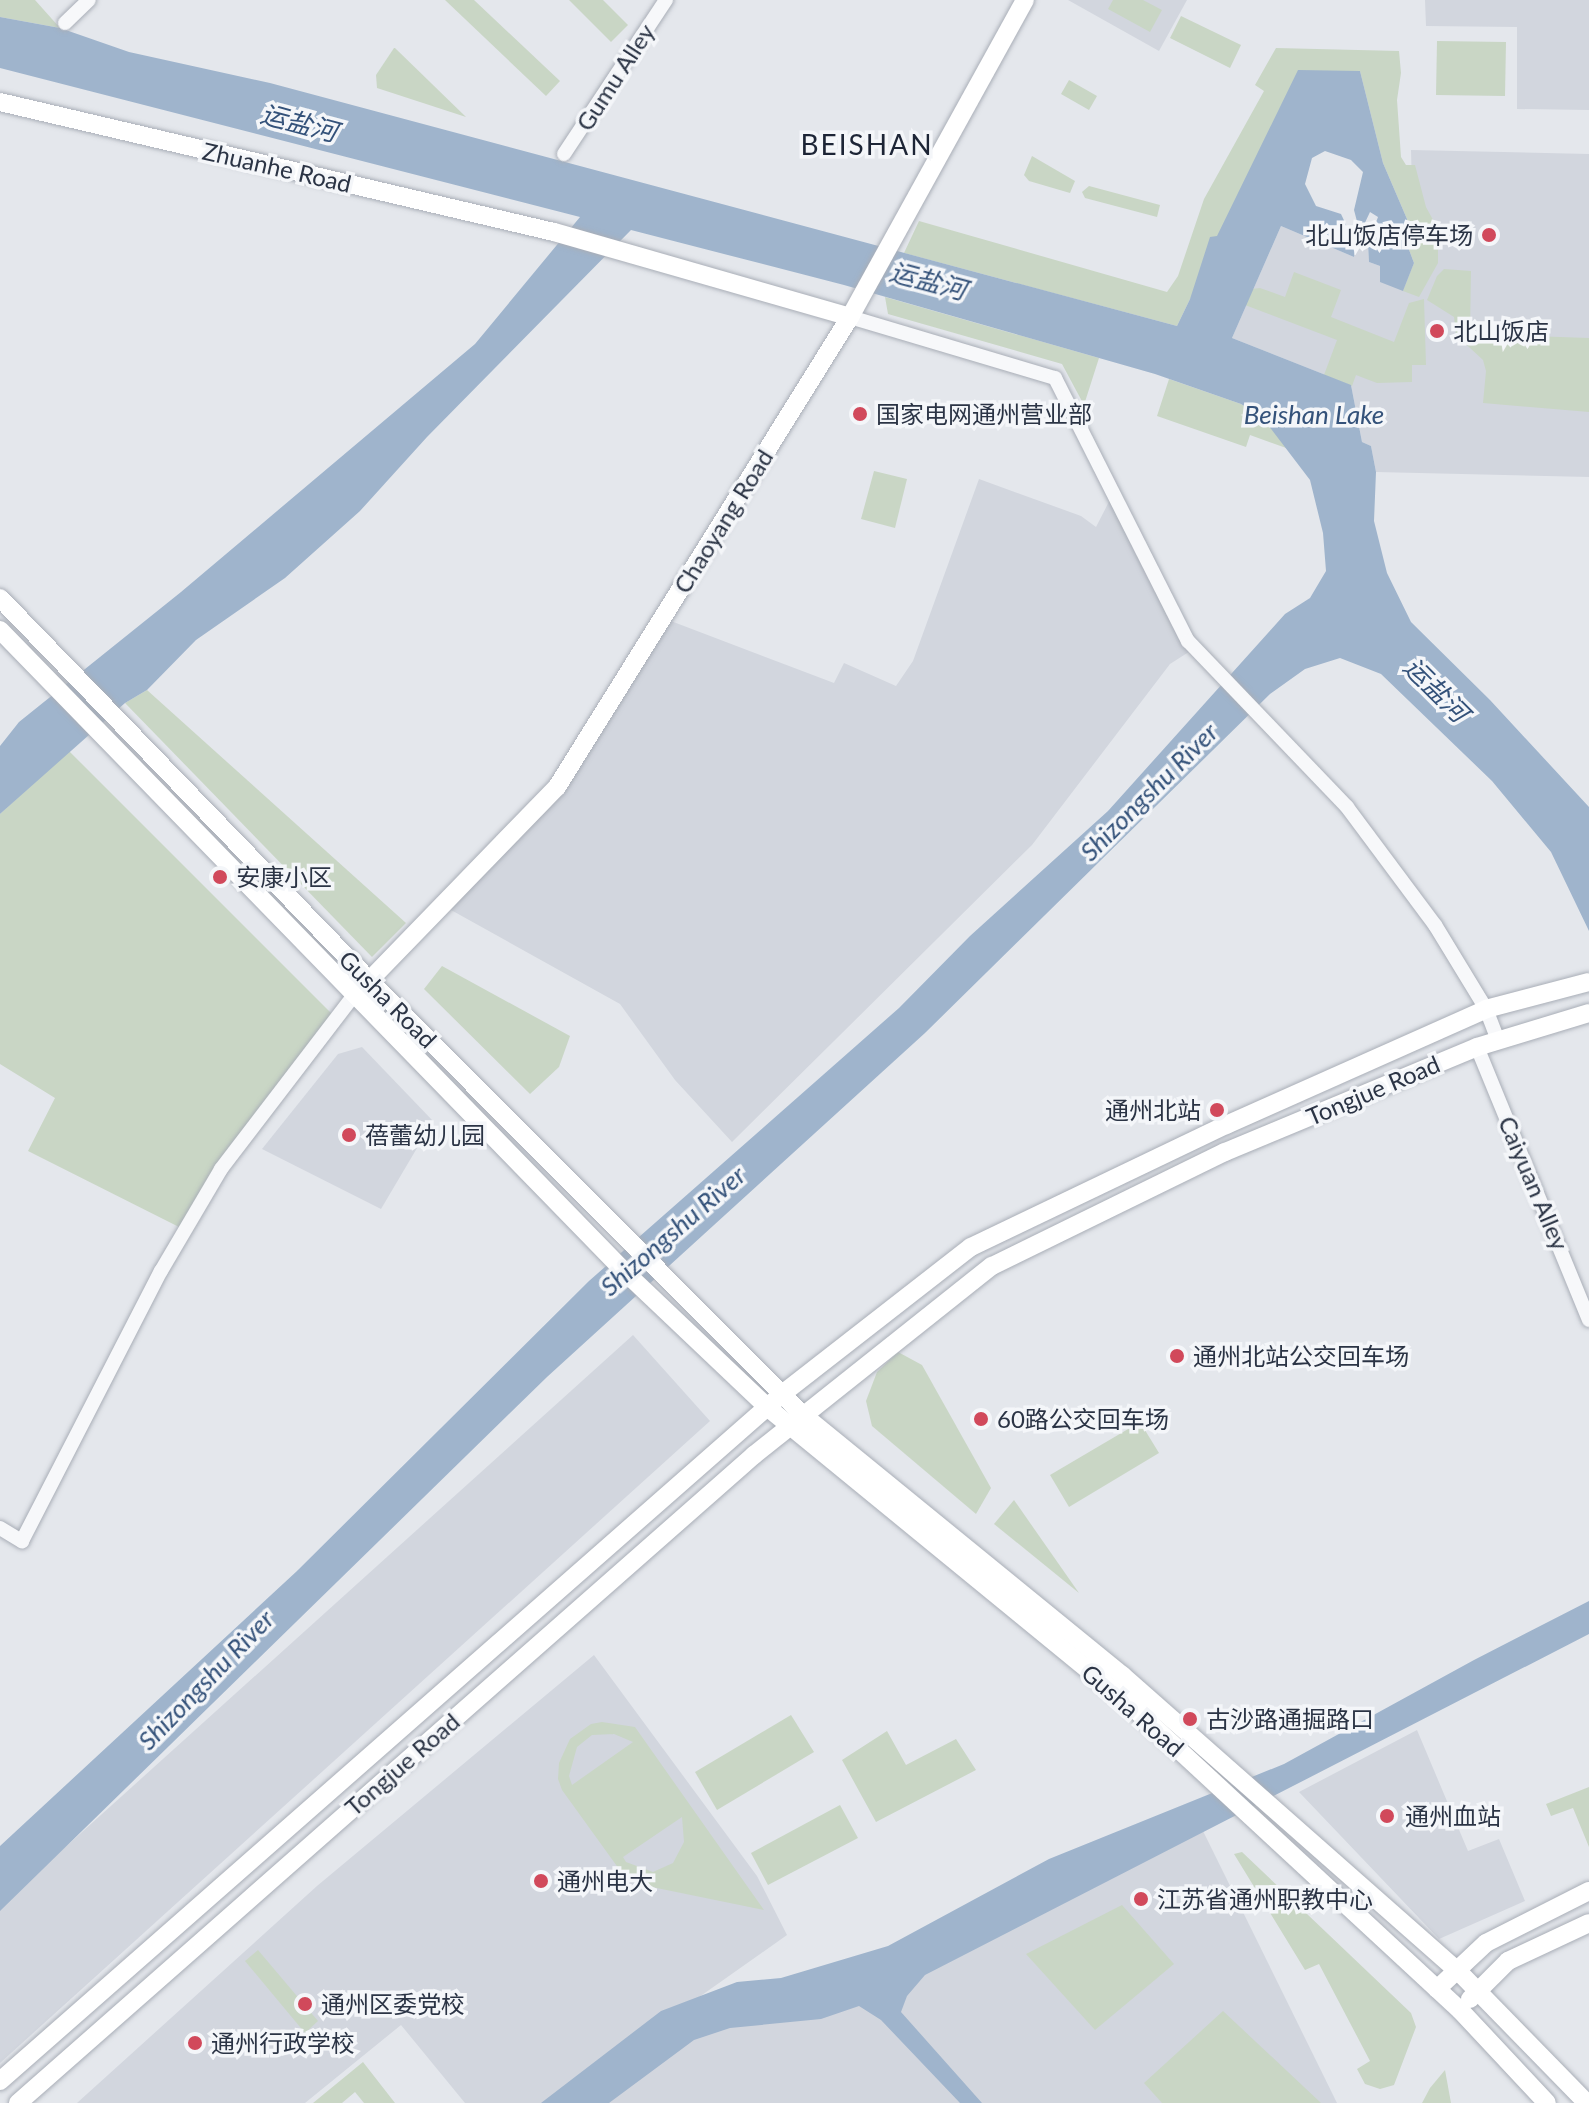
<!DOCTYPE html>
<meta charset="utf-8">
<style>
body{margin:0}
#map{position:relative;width:1589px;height:2103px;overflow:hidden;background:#e4e7ec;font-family:Lato,"Noto Sans SC",sans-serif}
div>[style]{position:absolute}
.built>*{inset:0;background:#d2d6de}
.green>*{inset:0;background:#c9d6c5}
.water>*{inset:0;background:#9fb4cc}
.roads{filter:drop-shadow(0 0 2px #a9aeb7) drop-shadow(0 0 2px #a9aeb7)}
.street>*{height:14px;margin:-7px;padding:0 7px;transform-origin:7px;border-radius:7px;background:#f7f8fa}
.secondary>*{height:18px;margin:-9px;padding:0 9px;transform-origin:9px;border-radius:9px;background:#fff}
.dots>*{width:22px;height:22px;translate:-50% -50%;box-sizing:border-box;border:4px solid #f4f6f9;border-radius:50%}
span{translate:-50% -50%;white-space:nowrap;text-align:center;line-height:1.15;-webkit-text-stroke:7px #f4f6f9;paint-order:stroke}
.street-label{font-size:24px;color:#2b3445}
.poi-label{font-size:24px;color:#2b3445}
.right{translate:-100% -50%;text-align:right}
.left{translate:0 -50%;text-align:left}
.water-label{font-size:26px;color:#34527a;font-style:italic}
.quarter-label{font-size:28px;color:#1d2536;letter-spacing:2px}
</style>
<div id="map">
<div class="built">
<i style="clip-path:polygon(1068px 0,1187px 0,1159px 51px)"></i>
<i style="clip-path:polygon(1425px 0,1589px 0,1589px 110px,1517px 109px,1517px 27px,1426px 26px)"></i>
<i style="clip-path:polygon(1411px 150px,1589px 154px,1589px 477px,1376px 472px,1371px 446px,1362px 442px,1351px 385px,1232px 338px,1281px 226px,1354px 257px,1356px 246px,1368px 244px,1369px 262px,1380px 266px,1389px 283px,1403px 290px,1414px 263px)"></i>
<i style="clip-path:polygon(979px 479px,1081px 516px,1096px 527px,1114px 492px,1195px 648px,1170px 664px,1032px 845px,732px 1142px,675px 1080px,620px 1004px,442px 905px,557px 787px,663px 618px,834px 683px,844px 663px,896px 686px,913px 661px)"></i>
<i style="clip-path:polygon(362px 1047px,433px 1121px,381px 1209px,262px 1149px,338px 1054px)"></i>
<i style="clip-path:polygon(633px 1335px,710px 1421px,0 2063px,0 1906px)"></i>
<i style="clip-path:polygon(594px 1655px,757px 1876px,787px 1935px,549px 2103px,465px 2103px,401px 2025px,305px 2103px,77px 2103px,317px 1886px)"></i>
<i style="clip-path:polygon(1417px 1730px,1468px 1851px,1499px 1839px,1525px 1901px,1439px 1939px,1299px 1792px)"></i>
<i style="clip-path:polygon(1203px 1831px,1337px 2103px,572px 2103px,690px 2025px)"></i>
</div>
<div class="green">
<i style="clip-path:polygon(0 0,35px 0,60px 28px,0 17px)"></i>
<i style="clip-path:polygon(445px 0,474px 0,560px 81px,546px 96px)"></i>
<i style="clip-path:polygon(569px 0,603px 0,628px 25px,611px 42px)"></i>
<i style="clip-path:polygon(1113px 0,1143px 0,1162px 10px,1150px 32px,1108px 9px)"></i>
<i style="clip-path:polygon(1181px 16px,1241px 45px,1230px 68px,1170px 38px)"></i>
<i style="clip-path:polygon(1437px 41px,1506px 42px,1505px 96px,1436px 95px)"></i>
<i style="clip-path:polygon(394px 48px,395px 48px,466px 117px,377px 88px,376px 75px)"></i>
<i style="clip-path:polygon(1276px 48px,1399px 51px,1401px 73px,1397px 100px,1401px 157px,1406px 165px,1415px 165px,1426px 207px,1438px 229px,1438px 263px,1419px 297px,1403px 291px,1414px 263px,1408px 247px,1407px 219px,1383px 163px,1360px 71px,1190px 299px,1177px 326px,904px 253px,919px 221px,1167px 292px,1178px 276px,1204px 199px,1264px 91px,1255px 85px)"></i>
<i style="clip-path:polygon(1069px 80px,1097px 96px,1089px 110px,1061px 94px)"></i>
<i style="clip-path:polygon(1032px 156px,1075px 181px,1070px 193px,1029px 181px,1024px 175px)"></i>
<i style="clip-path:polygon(1089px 186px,1160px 205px,1157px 217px,1085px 198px,1082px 192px)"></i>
<i style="clip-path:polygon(1444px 269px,1471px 271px,1470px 334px,1589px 338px,1589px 412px,1483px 403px,1486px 371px,1483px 360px,1456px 335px,1454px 317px,1427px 300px,1437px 276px)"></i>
<i style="clip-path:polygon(1294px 272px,1341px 290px,1331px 317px,1394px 342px,1409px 303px,1424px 299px,1426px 365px,1412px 365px,1412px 382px,1377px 383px,1356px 375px,1352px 386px,1324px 375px,1337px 340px,1245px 305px,1251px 289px,1260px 288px,1285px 297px)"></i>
<i style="clip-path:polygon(885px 297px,1099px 358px,1084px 405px,1062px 364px,888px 314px)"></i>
<i style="clip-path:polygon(1169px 379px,1241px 404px,1262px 417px,1289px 449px,1250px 435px,1246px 447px,1157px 416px)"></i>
<i style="clip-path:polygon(874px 471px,907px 479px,895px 528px,861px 519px)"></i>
<i style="clip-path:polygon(147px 690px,406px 923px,372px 957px,125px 703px)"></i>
<i style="clip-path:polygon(69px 751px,337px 1019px,185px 1230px,28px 1151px,55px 1098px,0 1064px,0 814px)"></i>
<i style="clip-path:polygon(442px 966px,570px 1036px,559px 1067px,530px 1094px,424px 989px)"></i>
<i style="clip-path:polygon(898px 1352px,922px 1365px,991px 1488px,976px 1514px,872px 1426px,866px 1401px,877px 1372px)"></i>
<i style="clip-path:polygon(1140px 1422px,1159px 1453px,1069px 1507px,1050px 1475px)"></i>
<i style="clip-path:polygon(1014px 1500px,1079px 1593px,994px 1524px)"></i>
<i style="clip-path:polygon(791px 1715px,814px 1752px,717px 1810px,695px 1772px)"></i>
<i style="clip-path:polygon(evenodd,602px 1722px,635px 1727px,764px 1910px,642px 1885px,642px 1880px,619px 1869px,562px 1790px,558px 1779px,559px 1763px,570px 1739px,591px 1724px,602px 1722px,614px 1734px,633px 1742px,572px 1785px,569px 1776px,577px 1747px,592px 1735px,614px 1734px,602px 1722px,682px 1817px,684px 1842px,673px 1863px,653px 1872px,626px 1862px,623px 1857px,682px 1817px)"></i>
<i style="clip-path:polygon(887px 1731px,906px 1765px,956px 1739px,976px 1770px,876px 1822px,842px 1760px)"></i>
<i style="clip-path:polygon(1589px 1787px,1589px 1847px,1573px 1808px,1551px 1816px,1546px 1804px)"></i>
<i style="clip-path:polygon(840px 1805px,858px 1838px,768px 1885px,751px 1853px)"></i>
<i style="clip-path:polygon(1242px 1852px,1411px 2013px,1416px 2027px,1394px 2085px,1380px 2089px,1365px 2084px,1357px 2069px,1370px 2061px,1319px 1964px,1305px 1970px,1234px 1854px)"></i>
<i style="clip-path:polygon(1122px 1905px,1174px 1964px,1095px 2030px,1026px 1954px)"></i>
<i style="clip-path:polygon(258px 1950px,318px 2021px,305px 2033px,245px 1961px)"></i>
<i style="clip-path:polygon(1223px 2011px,1321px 2103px,1162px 2103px,1144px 2083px)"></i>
<i style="clip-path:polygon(363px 2062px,395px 2103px,364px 2103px,355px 2092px,342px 2103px,313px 2103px)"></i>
<i style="clip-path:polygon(1445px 2070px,1451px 2103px,1422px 2103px,1430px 2088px)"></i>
</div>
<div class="water">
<i style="clip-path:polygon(0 17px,60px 28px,129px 52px,270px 83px,1177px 326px,1190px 299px,1210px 237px,1217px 236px,1298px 70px,1360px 71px,1383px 163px,1407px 219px,1408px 247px,1414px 263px,1403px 291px,1380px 282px,1380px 266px,1369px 262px,1368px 244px,1378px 217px,1370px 212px,1362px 229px,1359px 229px,1354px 210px,1363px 172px,1351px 160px,1325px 151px,1312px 158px,1305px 184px,1316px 206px,1341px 214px,1356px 246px,1354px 257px,1281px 226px,1232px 338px,1351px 385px,1362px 442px,1371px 446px,1376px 472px,1374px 521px,1387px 573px,1411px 622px,1490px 700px,1589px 807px,1589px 931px,1551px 852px,1492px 781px,1381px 674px,1340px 658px,1305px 669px,1270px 694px,925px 1033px,547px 1377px,0 1911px,0 1846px,297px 1571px,589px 1281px,899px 1008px,970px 936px,1108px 811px,1285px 614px,1310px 598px,1326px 571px,1323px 533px,1310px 480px,1262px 417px,1241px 404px,1155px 374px,844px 285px,631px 230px,427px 437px,360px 511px,285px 578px,196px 640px,147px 690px,125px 703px,0 814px,0 746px,19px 722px,181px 592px,475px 344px,580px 217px,0 68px)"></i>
<i style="clip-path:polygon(1589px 1601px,1589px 1634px,925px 1975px,907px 1996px,901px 2012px,982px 2103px,960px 2103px,881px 2020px,859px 2006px,821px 2019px,730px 2028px,694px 2040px,609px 2103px,541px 2103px,661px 2011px,737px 1982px,781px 1978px,888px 1946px,1049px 1859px,1284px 1764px,1474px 1660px)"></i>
</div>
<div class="roads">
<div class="street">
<i style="left:65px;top:23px;width:33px;rotate:-44deg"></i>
<i style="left:564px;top:154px;width:185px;rotate:-56.5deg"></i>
<i style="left:850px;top:317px;width:214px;rotate:16.6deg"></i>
<i style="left:1055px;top:378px;width:295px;rotate:63.2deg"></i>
<i style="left:1188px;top:641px;width:230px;rotate:46.2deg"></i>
<i style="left:1347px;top:807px;width:147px;rotate:53.3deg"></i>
<i style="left:1435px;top:925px;width:98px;rotate:58.7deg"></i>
<i style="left:1486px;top:1009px;width:33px;rotate:69deg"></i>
<i style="left:1477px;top:1047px;width:295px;rotate:67.7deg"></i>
<i style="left:0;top:1528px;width:26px;rotate:31deg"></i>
<i style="left:22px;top:1541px;width:304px;rotate:-62.8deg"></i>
<i style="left:161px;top:1271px;width:118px;rotate:-59.5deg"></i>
<i style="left:221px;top:1169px;width:220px;rotate:-52.6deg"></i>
</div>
<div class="secondary">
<i style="left:0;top:102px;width:569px;rotate:13.21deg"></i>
<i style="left:554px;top:232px;width:308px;rotate:16deg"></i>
<i style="left:0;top:598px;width:531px;rotate:45.99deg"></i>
<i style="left:369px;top:980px;width:614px;rotate:45.07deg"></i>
<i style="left:803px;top:1415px;width:412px;rotate:39.2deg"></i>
<i style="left:1122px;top:1675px;width:446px;rotate:41.4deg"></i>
<i style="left:1457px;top:1970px;width:186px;rotate:45.7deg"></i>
<i style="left:0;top:630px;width:899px;rotate:45.77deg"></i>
<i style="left:627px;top:1274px;width:193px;rotate:43.5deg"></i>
<i style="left:767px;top:1407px;width:463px;rotate:39.3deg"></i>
<i style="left:1125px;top:1700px;width:456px;rotate:42.8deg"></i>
<i style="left:1460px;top:2010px;width:127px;rotate:46.9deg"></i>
<i style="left:363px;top:987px;width:279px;rotate:-45.9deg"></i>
<i style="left:557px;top:787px;width:554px;rotate:-58.06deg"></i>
<i style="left:850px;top:317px;width:362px;rotate:-61.1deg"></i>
<i style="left:1437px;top:1989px;width:67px;rotate:-43.2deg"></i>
<i style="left:1486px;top:1943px;width:115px;rotate:-26.8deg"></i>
<i style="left:1470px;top:1999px;width:54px;rotate:-45deg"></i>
<i style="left:1508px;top:1961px;width:89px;rotate:-25.1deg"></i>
<i style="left:0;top:2081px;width:1041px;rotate:-41.3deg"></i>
<i style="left:782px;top:1394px;width:239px;rotate:-37.9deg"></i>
<i style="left:971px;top:1247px;width:283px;rotate:-25.6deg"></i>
<i style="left:1226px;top:1125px;width:285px;rotate:-24deg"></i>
<i style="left:1486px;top:1009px;width:106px;rotate:-14.7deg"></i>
<i style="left:18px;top:2103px;width:981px;rotate:-41.36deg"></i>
<i style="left:754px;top:1455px;width:304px;rotate:-38.5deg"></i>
<i style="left:992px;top:1266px;width:259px;rotate:-26.1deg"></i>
<i style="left:1225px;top:1152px;width:273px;rotate:-22.6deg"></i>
<i style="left:1477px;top:1047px;width:117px;rotate:-16.9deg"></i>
</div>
</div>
<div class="dots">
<i style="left:1489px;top:235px;background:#d1495b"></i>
<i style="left:1437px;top:331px;background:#d1495b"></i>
<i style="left:860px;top:414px;background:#d1495b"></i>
<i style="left:220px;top:877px;background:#d1495b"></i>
<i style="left:1217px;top:1110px;background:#d1495b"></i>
<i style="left:349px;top:1135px;background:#d1495b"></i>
<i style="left:1177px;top:1356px;background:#d1495b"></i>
<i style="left:981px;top:1419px;background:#d1495b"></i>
<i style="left:1190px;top:1719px;background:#d1495b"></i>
<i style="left:1387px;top:1816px;background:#d1495b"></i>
<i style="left:541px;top:1881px;background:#d1495b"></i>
<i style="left:1141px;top:1899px;background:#d1495b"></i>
<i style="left:305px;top:2004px;background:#d1495b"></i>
<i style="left:195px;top:2043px;background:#d1495b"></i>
</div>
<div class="street-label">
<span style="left:615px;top:77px;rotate:-57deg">Gumu Alley</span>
<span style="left:277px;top:167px;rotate:13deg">Zhuanhe Road</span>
<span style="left:723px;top:521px;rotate:-58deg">Chaoyang Road</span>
<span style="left:388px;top:999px;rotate:45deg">Gusha Road</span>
<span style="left:1373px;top:1090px;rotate:-23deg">Tongjue Road</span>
<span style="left:1534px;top:1183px;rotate:67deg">Caiyuan Alley</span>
<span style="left:1133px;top:1710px;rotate:41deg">Gusha Road</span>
<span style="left:402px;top:1764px;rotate:-41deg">Tongjue Road</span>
</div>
<div class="poi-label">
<span class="right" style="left:1473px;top:235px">北山饭店停车场</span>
<span class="left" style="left:1453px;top:331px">北山饭店</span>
<span class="left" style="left:876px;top:414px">国家电网通州营业部</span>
<span class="left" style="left:236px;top:877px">安康小区</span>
<span class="right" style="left:1201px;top:1110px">通州北站</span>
<span class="left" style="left:365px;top:1135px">蓓蕾幼儿园</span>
<span class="left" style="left:1193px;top:1356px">通州北站公交回车场</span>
<span class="left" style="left:997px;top:1419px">60路公交回车场</span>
<span class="left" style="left:1206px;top:1719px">古沙路通掘路口</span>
<span class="left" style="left:1405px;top:1816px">通州血站</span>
<span class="left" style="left:557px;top:1881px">通州电大</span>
<span class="left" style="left:1157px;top:1899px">江苏省通州职教中心</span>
<span class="left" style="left:321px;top:2004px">通州区委党校</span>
<span class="left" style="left:211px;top:2043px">通州行政学校</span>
</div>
<div class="water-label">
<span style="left:299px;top:123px;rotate:15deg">运盐河</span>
<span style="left:928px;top:281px;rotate:15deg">运盐河</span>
<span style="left:1314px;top:415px">Beishan Lake</span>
<span style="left:1436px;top:690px;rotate:45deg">运盐河</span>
<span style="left:1149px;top:792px;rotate:-45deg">Shizongshu River</span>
<span style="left:673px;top:1231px;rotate:-41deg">Shizongshu River</span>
<span style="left:206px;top:1680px;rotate:-46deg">Shizongshu River</span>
</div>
<div class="quarter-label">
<span style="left:867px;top:144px">BEISHAN</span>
</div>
</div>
